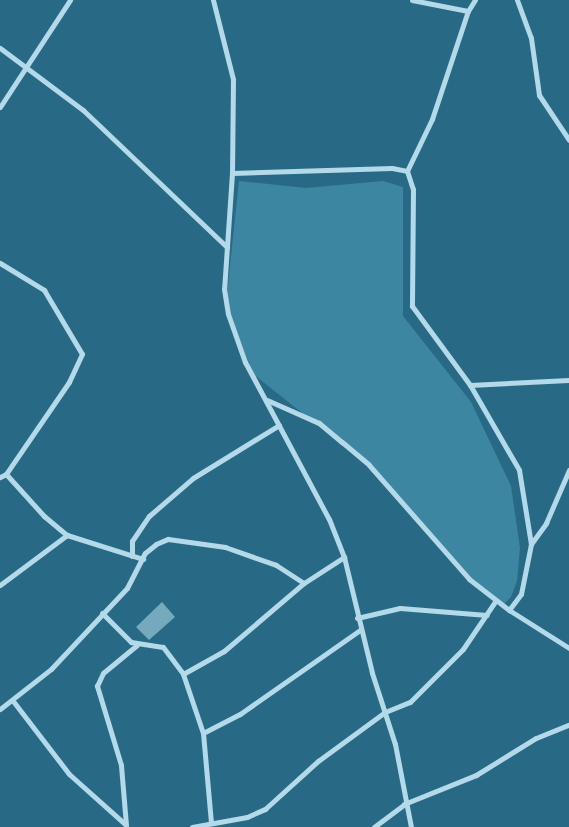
<!DOCTYPE html>
<style>
body{margin:0}
#map{position:relative;width:569px;height:827px;overflow:hidden;background:#286a86;font-family:"Asap Condensed",sans-serif}
div>[style]{position:absolute}
.green>*{inset:0;background:#3d86a2}
.building>*{inset:0;background:#74a9be}
.minor>*{height:5px;margin:-2.5px;padding:0 2.5px;transform-origin:2.5px;border-radius:2.5px;background:#b4d9e8}
span{translate:-50% -50%;white-space:nowrap;text-align:center;line-height:1.15;-webkit-text-stroke:5px #286a86;paint-order:stroke}
</style>
<div id="map">
<div class="green">
<i style="clip-path:polygon(239px 181px,306px 188px,383px 181px,403px 187px,403px 316px,471px 402px,511px 486px,520px 548px,517px 581px,511px 597px,503px 605px,458px 568px,364px 462px,253px 374px,226px 303px)"></i>
</div>
<div class="building">
<i style="clip-path:polygon(162px 602px,175px 617px,149px 640px,136px 627px)"></i>
</div>
<div class="minor">
<i style="left:213px;top:0;width:81px;rotate:75.8deg"></i>
<i style="left:233px;top:79px;width:94px;rotate:90.6deg"></i>
<i style="left:232px;top:173px;width:116px;rotate:93.9deg"></i>
<i style="left:224px;top:289px;width:25px;rotate:81deg"></i>
<i style="left:228px;top:314px;width:51px;rotate:70.5deg"></i>
<i style="left:245px;top:362px;width:178px;rotate:61.9deg"></i>
<i style="left:329px;top:519px;width:41px;rotate:68.5deg"></i>
<i style="left:344px;top:557px;width:119px;rotate:76.4deg"></i>
<i style="left:372px;top:673px;width:75px;rotate:72.1deg"></i>
<i style="left:395px;top:744px;width:85px;rotate:79.1deg"></i>
<i style="left:412px;top:0;width:57px;rotate:11.1deg"></i>
<i style="left:517px;top:0;width:40px;rotate:69.8deg"></i>
<i style="left:531px;top:38px;width:58px;rotate:82deg"></i>
<i style="left:539px;top:95px;width:54px;rotate:56.3deg"></i>
<i style="left:0;top:48px;width:104px;rotate:36.8deg"></i>
<i style="left:83px;top:110px;width:199px;rotate:43.6deg"></i>
<i style="left:0;top:107px;width:128px;rotate:-56.8deg"></i>
<i style="left:407px;top:171px;width:58px;rotate:-64.3deg"></i>
<i style="left:432px;top:119px;width:114px;rotate:-71.6deg"></i>
<i style="left:468px;top:11px;width:13px;rotate:-58deg"></i>
<i style="left:232px;top:173px;width:160px;rotate:-1.8deg"></i>
<i style="left:392px;top:168px;width:15px;rotate:11deg"></i>
<i style="left:407px;top:171px;width:19px;rotate:72deg"></i>
<i style="left:413px;top:189px;width:117px;rotate:90.5deg"></i>
<i style="left:412px;top:306px;width:98px;rotate:53.7deg"></i>
<i style="left:470px;top:385px;width:98px;rotate:60deg"></i>
<i style="left:519px;top:470px;width:75px;rotate:80.8deg"></i>
<i style="left:531px;top:544px;width:51px;rotate:101.3deg"></i>
<i style="left:521px;top:594px;width:20px;rotate:127deg"></i>
<i style="left:0;top:263px;width:52px;rotate:31.5deg"></i>
<i style="left:44px;top:290px;width:74px;rotate:59.3deg"></i>
<i style="left:82px;top:354px;width:31px;rotate:115deg"></i>
<i style="left:69px;top:382px;width:112px;rotate:124.4deg"></i>
<i style="left:6px;top:474px;width:7px;rotate:153deg"></i>
<i style="left:470px;top:385px;width:99px;rotate:-2.9deg"></i>
<i style="left:267px;top:400px;width:57px;rotate:23.9deg"></i>
<i style="left:319px;top:423px;width:30px;rotate:40deg"></i>
<i style="left:342px;top:442px;width:35px;rotate:40deg"></i>
<i style="left:369px;top:465px;width:152px;rotate:48.7deg"></i>
<i style="left:469px;top:579px;width:51px;rotate:37.8deg"></i>
<i style="left:509px;top:610px;width:71px;rotate:32.3deg"></i>
<i style="left:6px;top:474px;width:57px;rotate:47.9deg"></i>
<i style="left:44px;top:516px;width:30px;rotate:40deg"></i>
<i style="left:67px;top:535px;width:80px;rotate:17.5deg"></i>
<i style="left:531px;top:544px;width:26px;rotate:-54deg"></i>
<i style="left:546px;top:523px;width:58px;rotate:-66.5deg"></i>
<i style="left:132px;top:556px;width:15px;rotate:-90deg"></i>
<i style="left:132px;top:541px;width:30px;rotate:-56deg"></i>
<i style="left:149px;top:516px;width:58px;rotate:-40.8deg"></i>
<i style="left:193px;top:478px;width:101px;rotate:-31.6deg"></i>
<i style="left:0;top:585px;width:84px;rotate:-36.7deg"></i>
<i style="left:102px;top:613px;width:41px;rotate:45deg"></i>
<i style="left:131px;top:642px;width:32px;rotate:9deg"></i>
<i style="left:163px;top:647px;width:34px;rotate:53deg"></i>
<i style="left:183px;top:674px;width:62px;rotate:71.3deg"></i>
<i style="left:203px;top:733px;width:89px;rotate:84.9deg"></i>
<i style="left:357px;top:618px;width:44px;rotate:-13.1deg"></i>
<i style="left:400px;top:608px;width:87px;rotate:4.6deg"></i>
<i style="left:183px;top:674px;width:47px;rotate:-29.3deg"></i>
<i style="left:224px;top:651px;width:105px;rotate:-40.4deg"></i>
<i style="left:304px;top:583px;width:48px;rotate:-33deg"></i>
<i style="left:13px;top:701px;width:92px;rotate:52.5deg"></i>
<i style="left:69px;top:774px;width:76px;rotate:41.8deg"></i>
<i style="left:0;top:709px;width:65px;rotate:-38.1deg"></i>
<i style="left:51px;top:669px;width:111px;rotate:-46.8deg"></i>
<i style="left:127px;top:588px;width:39px;rotate:-63deg"></i>
<i style="left:145px;top:553px;width:14px;rotate:-39deg"></i>
<i style="left:156px;top:544px;width:13px;rotate:-23deg"></i>
<i style="left:168px;top:539px;width:58px;rotate:8deg"></i>
<i style="left:225px;top:547px;width:54px;rotate:19.4deg"></i>
<i style="left:276px;top:565px;width:33px;rotate:33deg"></i>
<i style="left:203px;top:733px;width:42px;rotate:-27.2deg"></i>
<i style="left:240px;top:714px;width:146px;rotate:-35deg"></i>
<i style="left:126px;top:825px;width:60px;rotate:-94.8deg"></i>
<i style="left:121px;top:765px;width:83px;rotate:-106.9deg"></i>
<i style="left:97px;top:686px;width:14px;rotate:-65deg"></i>
<i style="left:103px;top:673px;width:44px;rotate:-39.5deg"></i>
<i style="left:192px;top:827px;width:56px;rotate:-10.3deg"></i>
<i style="left:247px;top:817px;width:20px;rotate:-24deg"></i>
<i style="left:265px;top:809px;width:72px;rotate:-42.2deg"></i>
<i style="left:318px;top:761px;width:83px;rotate:-36.2deg"></i>
<i style="left:385px;top:712px;width:27px;rotate:-22deg"></i>
<i style="left:410px;top:702px;width:75px;rotate:-45deg"></i>
<i style="left:463px;top:649px;width:59px;rotate:-56deg"></i>
<i style="left:374px;top:827px;width:38px;rotate:-37deg"></i>
<i style="left:404px;top:804px;width:78px;rotate:-21.9deg"></i>
<i style="left:476px;top:775px;width:70px;rotate:-31.7deg"></i>
<i style="left:536px;top:738px;width:35px;rotate:-22deg"></i>
</div>
</div>
